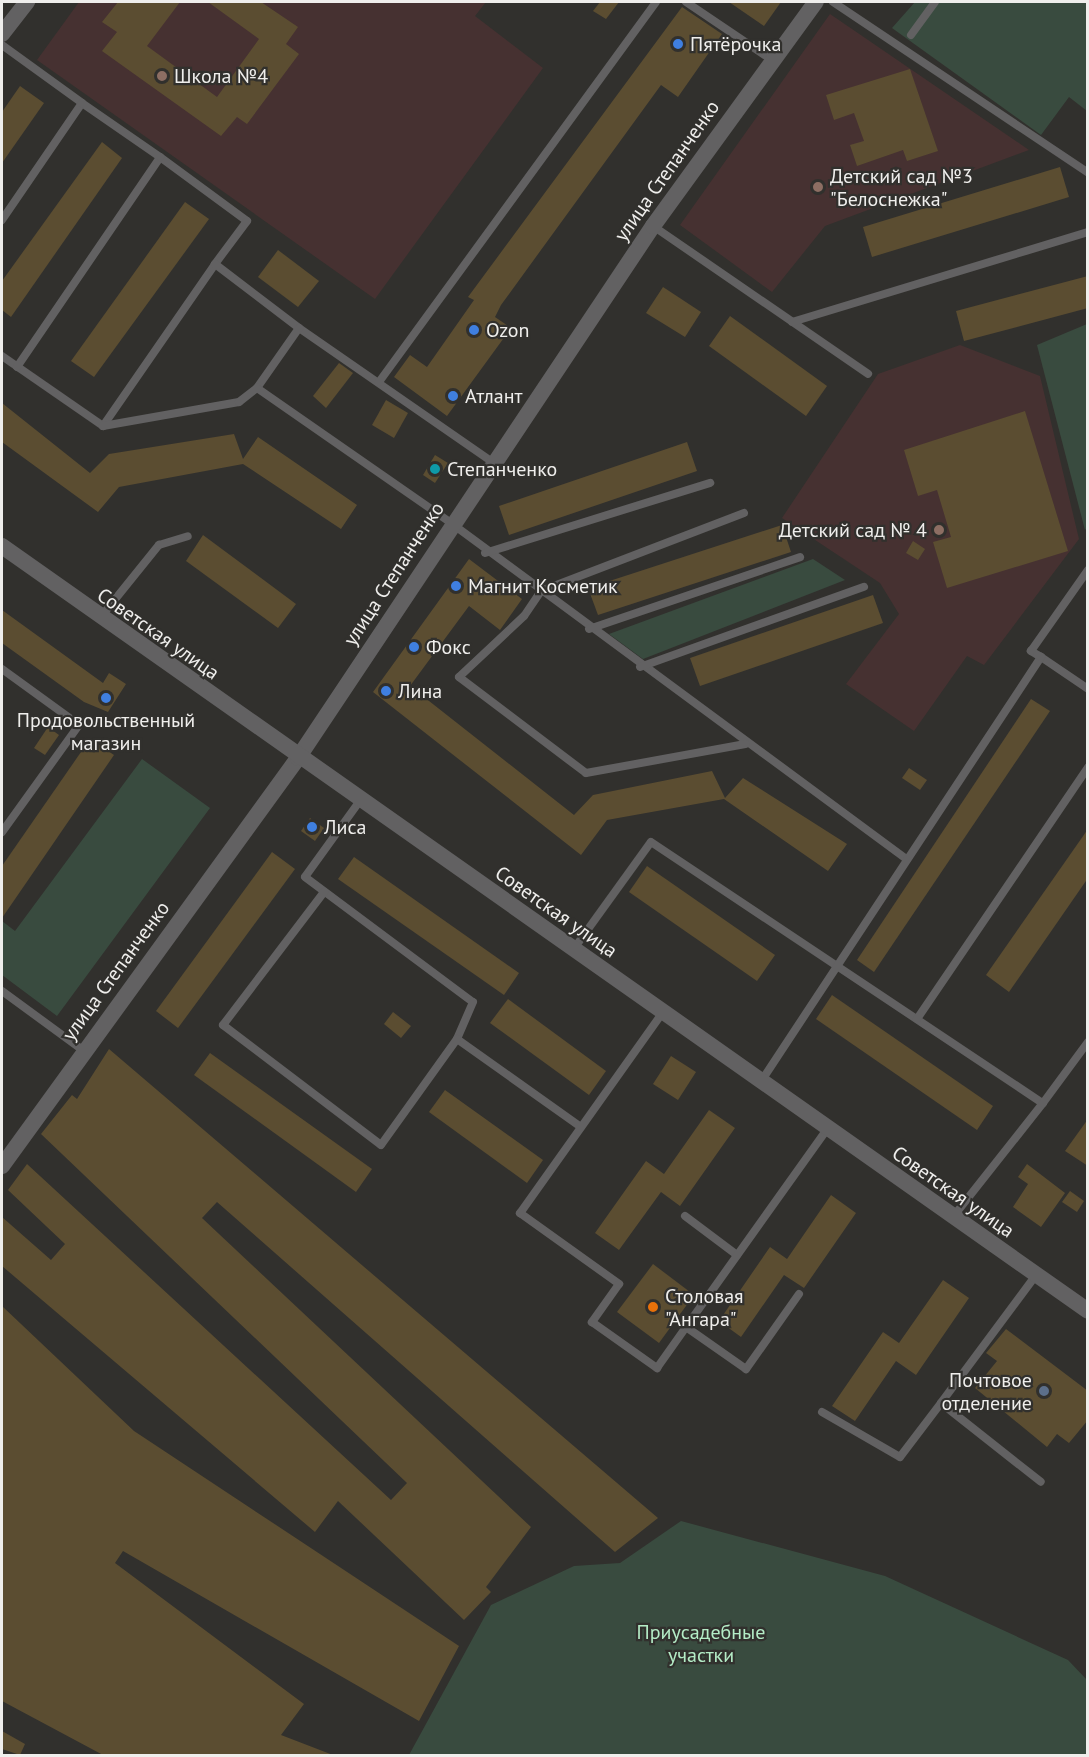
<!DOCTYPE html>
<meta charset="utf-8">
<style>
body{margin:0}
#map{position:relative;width:1089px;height:1757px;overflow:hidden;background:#31302d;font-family:"PT Sans",sans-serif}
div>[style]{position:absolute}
.education>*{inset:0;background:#463131}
.green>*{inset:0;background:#394b3f}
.building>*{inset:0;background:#5b4d31}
.service>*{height:8px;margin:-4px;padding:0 4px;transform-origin:4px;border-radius:4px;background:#626162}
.minor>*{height:16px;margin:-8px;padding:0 8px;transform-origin:8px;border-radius:8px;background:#626162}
.tertiary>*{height:16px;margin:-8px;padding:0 8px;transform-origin:8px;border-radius:8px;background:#626162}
.dots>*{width:16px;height:16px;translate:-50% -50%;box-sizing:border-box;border:3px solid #31302d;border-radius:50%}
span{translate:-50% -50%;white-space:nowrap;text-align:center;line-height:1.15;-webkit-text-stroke:4.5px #31302d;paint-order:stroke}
.poi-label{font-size:20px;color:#efeeec}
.left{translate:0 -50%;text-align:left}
.right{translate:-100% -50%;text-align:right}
.street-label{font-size:20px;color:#efeeec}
.park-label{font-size:20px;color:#b4ecc6}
.frame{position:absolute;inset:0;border:3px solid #efeeec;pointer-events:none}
</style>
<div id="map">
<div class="education">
<i style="clip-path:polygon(79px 2px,486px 2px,475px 16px,543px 68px,375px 299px,37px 60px)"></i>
<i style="clip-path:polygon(830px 14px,1029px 150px,825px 226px,772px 292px,680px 225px)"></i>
<i style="clip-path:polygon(960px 345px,1040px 376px,1079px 539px,984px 665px,967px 656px,914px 731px,846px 684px,899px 614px,880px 583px,782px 518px,878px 374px)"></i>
</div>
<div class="green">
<i style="clip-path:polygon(915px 2px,1087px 2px,1087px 111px,1069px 97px,1041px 135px,892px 28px)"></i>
<i style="clip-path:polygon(1087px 324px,1088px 526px,1085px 530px,1037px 345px)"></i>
<i style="clip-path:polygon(813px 559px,845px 580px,643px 659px,609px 634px)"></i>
<i style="clip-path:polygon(142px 759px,210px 808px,57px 1016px,2px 975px,2px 921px,15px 931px)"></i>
<i style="clip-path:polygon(681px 1521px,885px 1576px,1068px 1660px,1087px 1680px,1087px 1755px,409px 1755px,491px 1605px,574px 1566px,620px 1563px)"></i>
</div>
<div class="building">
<i style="clip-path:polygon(118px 2px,180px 2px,147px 46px,217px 97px,259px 39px,208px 2px,261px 2px,298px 27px,286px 44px,299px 54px,247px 124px,237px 117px,221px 136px,102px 51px,117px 32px,102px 22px)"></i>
<i style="clip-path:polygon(600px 2px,619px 2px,606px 19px,593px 11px)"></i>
<i style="clip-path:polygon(729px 2px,781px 2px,764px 26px)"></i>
<i style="clip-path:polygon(682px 7px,722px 34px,678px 97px,661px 85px,501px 305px,495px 317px,511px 328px,447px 416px,394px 377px,410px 355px,427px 367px,474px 300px,468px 297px)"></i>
<i style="clip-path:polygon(910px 69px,938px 151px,907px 161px,903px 150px,857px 166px,850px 145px,864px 141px,854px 113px,834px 120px,826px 95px)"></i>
<i style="clip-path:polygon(20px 86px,44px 103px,2px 163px,2px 112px)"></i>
<i style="clip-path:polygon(102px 142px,122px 158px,11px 317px,2px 310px,2px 281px)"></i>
<i style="clip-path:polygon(1060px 167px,1069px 197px,872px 257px,863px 227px)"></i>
<i style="clip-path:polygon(185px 202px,209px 219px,94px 377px,71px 361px)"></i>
<i style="clip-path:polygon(278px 250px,319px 281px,298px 307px,258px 277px)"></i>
<i style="clip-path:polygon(1088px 276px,1088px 308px,964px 341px,956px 311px)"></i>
<i style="clip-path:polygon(663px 287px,701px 312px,685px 337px,646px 313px)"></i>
<i style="clip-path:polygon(730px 316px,827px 386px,806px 416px,709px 346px)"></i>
<i style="clip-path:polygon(339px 363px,353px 373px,326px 408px,313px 396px)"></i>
<i style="clip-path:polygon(386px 400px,408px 413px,394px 438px,372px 425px)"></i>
<i style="clip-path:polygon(2px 403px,90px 473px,109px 454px,234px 434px,243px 459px,258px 437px,357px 505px,341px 529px,243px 464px,119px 487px,98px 512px,2px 442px)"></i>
<i style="clip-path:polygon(1025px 411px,1068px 551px,947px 588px,933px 542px,951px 537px,937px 490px,918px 496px,904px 450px)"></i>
<i style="clip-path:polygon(687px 442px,697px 471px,509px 535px,499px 506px)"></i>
<i style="clip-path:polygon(435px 455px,448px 463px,435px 483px,423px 475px)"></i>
<i style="clip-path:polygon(782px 525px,791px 552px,598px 615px,588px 588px)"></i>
<i style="clip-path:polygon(203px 535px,296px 604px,278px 628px,186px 561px)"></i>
<i style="clip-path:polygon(913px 541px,925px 549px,918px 560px,906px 553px)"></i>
<i style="clip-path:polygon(469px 559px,522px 599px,500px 630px,469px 606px,410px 686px,574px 815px,593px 795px,712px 771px,725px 798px,743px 778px,847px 844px,828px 871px,724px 799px,607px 820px,581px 855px,373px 692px)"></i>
<i style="clip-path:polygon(873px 595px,883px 623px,700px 686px,690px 658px)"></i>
<i style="clip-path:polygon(2px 610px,103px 683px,109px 673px,126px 684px,108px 712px,84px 702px,2px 643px)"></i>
<i style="clip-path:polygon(1031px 699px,1050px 711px,874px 972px,857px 960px)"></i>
<i style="clip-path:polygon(48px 727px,59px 735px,45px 755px,34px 748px)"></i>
<i style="clip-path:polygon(90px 739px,114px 755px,2px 918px,2px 866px)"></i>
<i style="clip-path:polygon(909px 768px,927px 780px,920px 790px,902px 778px)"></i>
<i style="clip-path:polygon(310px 818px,324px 828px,315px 841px,301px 831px)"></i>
<i style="clip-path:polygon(1088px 829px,1088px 878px,1009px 992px,986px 975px)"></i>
<i style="clip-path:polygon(272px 852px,295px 869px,178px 1028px,156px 1011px)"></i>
<i style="clip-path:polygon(354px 857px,519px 973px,504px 995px,338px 879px)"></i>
<i style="clip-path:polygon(647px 866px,775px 955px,757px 981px,629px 892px)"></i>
<i style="clip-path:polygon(832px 995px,993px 1106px,977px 1130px,816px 1019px)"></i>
<i style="clip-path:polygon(508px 999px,606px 1071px,589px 1095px,490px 1023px)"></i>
<i style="clip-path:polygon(393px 1012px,411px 1026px,401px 1038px,384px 1024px)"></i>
<i style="clip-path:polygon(109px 1049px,658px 1518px,615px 1552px,217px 1202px,202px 1218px,531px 1527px,486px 1587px,491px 1592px,464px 1620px,338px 1501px,315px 1532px,2px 1266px,2px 1217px,51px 1260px,65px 1244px,8px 1190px,27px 1164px,391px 1500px,407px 1483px,41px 1134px,72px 1095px,77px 1099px)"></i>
<i style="clip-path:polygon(210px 1053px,372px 1169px,356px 1192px,194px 1075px)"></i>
<i style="clip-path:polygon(671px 1056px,696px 1072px,678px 1100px,653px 1084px)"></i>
<i style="clip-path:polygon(445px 1090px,543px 1160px,527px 1183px,429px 1112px)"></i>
<i style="clip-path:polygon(709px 1110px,735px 1128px,680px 1206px,661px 1192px,619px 1250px,595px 1233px,646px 1161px,664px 1174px)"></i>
<i style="clip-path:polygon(1088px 1119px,1088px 1166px,1065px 1151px)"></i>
<i style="clip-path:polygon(1027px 1164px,1065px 1193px,1041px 1227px,1013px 1207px,1028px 1184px,1018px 1177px)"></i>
<i style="clip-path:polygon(1070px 1191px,1084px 1201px,1077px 1212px,1062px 1202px)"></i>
<i style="clip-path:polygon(831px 1195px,856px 1213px,804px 1288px,784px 1275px,741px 1337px,719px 1321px,770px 1247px,787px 1259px)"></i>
<i style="clip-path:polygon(653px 1264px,694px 1295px,659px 1343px,617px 1312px)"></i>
<i style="clip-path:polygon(943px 1280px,969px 1298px,916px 1375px,896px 1361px,855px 1421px,832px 1406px,883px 1332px,899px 1343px)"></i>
<i style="clip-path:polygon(2px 1306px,134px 1431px,459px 1646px,419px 1721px,123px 1551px,115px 1563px,304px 1704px,281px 1735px,333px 1755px,103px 1755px,2px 1701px)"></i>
<i style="clip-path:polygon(1006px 1329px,1088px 1391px,1088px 1420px,1069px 1443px,1057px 1434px,1047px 1447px,975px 1388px,997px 1361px,986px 1353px)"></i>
<i style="clip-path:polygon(2px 1731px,25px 1744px,20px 1755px,2px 1749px)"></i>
</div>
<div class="service">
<i style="left:686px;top:2px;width:104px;rotate:34deg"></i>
<i style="left:833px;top:2px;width:307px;rotate:33.8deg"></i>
<i style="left:911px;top:35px;width:41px;rotate:-54deg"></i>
<i style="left:2px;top:45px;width:99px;rotate:35.9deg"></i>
<i style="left:82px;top:103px;width:142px;rotate:124.4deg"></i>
<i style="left:160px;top:157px;width:108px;rotate:36.3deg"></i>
<i style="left:247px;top:221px;width:54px;rotate:126.7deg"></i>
<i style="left:653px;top:226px;width:261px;rotate:34.5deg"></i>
<i style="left:792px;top:322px;width:309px;rotate:-16.9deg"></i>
<i style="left:299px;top:328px;width:237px;rotate:34.7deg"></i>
<i style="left:2px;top:356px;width:123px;rotate:34.7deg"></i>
<i style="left:103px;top:426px;width:197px;rotate:-55.3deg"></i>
<i style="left:215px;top:264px;width:106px;rotate:37.3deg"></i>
<i style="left:299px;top:328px;width:73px;rotate:125deg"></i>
<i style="left:257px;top:388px;width:236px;rotate:34.8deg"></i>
<i style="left:451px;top:523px;width:564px;rotate:36.42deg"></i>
<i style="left:17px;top:367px;width:254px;rotate:-55.7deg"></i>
<i style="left:160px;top:157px;width:95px;rotate:-145.3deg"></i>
<i style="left:379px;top:382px;width:470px;rotate:-53.9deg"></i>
<i style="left:103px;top:426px;width:138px;rotate:-10deg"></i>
<i style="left:239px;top:402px;width:23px;rotate:-38deg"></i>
<i style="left:744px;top:513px;width:217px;rotate:159deg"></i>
<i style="left:541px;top:591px;width:30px;rotate:124deg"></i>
<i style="left:524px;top:616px;width:89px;rotate:136.8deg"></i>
<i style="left:459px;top:677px;width:159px;rotate:37.1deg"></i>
<i style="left:586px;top:773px;width:162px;rotate:-10.3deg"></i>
<i style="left:485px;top:553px;width:236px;rotate:-17.3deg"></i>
<i style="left:100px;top:618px;width:94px;rotate:-51.1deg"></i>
<i style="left:159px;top:545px;width:30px;rotate:-17deg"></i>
<i style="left:589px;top:629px;width:223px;rotate:-18.8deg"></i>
<i style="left:1041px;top:657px;width:57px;rotate:34.2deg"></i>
<i style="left:640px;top:667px;width:238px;rotate:-19.7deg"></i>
<i style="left:2px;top:669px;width:95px;rotate:36deg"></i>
<i style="left:79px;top:725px;width:132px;rotate:125.7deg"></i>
<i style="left:359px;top:802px;width:92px;rotate:125.8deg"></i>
<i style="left:305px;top:877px;width:209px;rotate:36.7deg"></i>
<i style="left:473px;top:1002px;width:40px;rotate:113.4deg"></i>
<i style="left:457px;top:1039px;width:152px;rotate:35.4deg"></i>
<i style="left:324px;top:892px;width:167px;rotate:127.2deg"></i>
<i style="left:223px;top:1025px;width:198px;rotate:37.2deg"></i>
<i style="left:381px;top:1145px;width:130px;rotate:-54.4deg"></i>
<i style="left:573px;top:950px;width:133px;rotate:-54.2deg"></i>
<i style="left:651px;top:842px;width:471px;rotate:33.7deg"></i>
<i style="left:1043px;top:1103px;width:145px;rotate:128.3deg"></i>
<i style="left:2px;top:991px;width:102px;rotate:36.2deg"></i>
<i style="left:663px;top:1012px;width:247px;rotate:125.4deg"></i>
<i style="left:520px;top:1213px;width:122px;rotate:35.6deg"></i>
<i style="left:619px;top:1284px;width:47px;rotate:125.4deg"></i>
<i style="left:592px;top:1322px;width:80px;rotate:35.3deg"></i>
<i style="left:657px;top:1368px;width:50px;rotate:-54.7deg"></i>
<i style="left:917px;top:1019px;width:305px;rotate:-55.8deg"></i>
<i style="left:762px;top:1080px;width:507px;rotate:-56.59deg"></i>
<i style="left:1041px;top:657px;width:12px;rotate:-149deg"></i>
<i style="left:1031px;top:651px;width:99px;rotate:-54.9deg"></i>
<i style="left:1043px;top:1103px;width:76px;rotate:-53.6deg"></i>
<i style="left:685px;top:1216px;width:65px;rotate:36.9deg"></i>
<i style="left:1036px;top:1275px;width:159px;rotate:126.6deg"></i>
<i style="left:941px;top:1403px;width:127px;rotate:38.3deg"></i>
<i style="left:799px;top:1294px;width:92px;rotate:125.2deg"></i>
<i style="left:746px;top:1369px;width:73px;rotate:-145deg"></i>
<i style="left:686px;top:1327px;width:243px;rotate:-54.5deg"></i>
<i style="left:822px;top:1412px;width:90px;rotate:30deg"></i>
<i style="left:900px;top:1457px;width:68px;rotate:-52.8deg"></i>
</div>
<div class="minor">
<i style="left:2px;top:1166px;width:504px;rotate:-54.04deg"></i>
<i style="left:298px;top:758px;width:640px;rotate:-56.29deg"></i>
<i style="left:653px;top:226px;width:277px;rotate:-54deg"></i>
</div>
<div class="tertiary">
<i style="left:2px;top:34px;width:41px;rotate:-52deg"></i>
<i style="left:2px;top:546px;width:1328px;rotate:35.16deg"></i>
</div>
<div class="dots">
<i style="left:678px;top:44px;background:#3f7fe0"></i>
<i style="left:162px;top:76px;background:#8d6e63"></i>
<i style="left:818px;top:187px;background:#8d6e63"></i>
<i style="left:474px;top:330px;background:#3f7fe0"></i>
<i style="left:453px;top:396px;background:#3f7fe0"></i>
<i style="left:435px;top:469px;background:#0f9aa8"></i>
<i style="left:939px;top:530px;background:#8d6e63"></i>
<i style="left:456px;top:586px;background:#3f7fe0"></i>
<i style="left:414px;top:647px;background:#3f7fe0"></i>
<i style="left:386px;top:691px;background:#3f7fe0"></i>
<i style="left:106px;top:698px;background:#3f7fe0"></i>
<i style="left:312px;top:827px;background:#3f7fe0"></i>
<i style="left:653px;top:1307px;background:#e8710a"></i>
<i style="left:1044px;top:1391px;background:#5c6f8a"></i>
</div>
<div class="poi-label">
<span class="left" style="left:690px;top:44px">Пятёрочка</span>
<span class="left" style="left:174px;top:76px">Школа №4</span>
<span class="left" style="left:830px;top:188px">Детский сад №3<br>"Белоснежка"</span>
<span class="left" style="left:486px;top:330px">Ozon</span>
<span class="left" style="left:465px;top:396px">Атлант</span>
<span class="left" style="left:447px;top:469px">Степанченко</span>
<span class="right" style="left:927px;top:530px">Детский сад № 4</span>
<span class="left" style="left:468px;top:586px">Магнит Косметик</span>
<span class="left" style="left:426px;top:647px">Фокс</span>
<span class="left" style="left:398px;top:691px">Лина</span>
<span style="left:106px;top:732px">Продовольственный<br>магазин</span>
<span class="left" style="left:324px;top:827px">Лиса</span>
<span class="left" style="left:665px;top:1308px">Столовая<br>"Ангара"</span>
<span class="right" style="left:1032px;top:1392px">Почтовое<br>отделение</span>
</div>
<div class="street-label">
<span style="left:667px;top:171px;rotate:-55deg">улица Степанченко</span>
<span style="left:394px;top:574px;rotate:-57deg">улица Степанченко</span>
<span style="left:158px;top:634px;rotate:35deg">Советская улица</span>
<span style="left:556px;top:912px;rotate:35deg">Советская улица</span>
<span style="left:116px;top:971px;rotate:-54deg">улица Степанченко</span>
<span style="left:953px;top:1192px;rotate:35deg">Советская улица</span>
</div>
<div class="park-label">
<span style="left:701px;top:1644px">Приусадебные<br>участки</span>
</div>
<div class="frame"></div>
</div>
